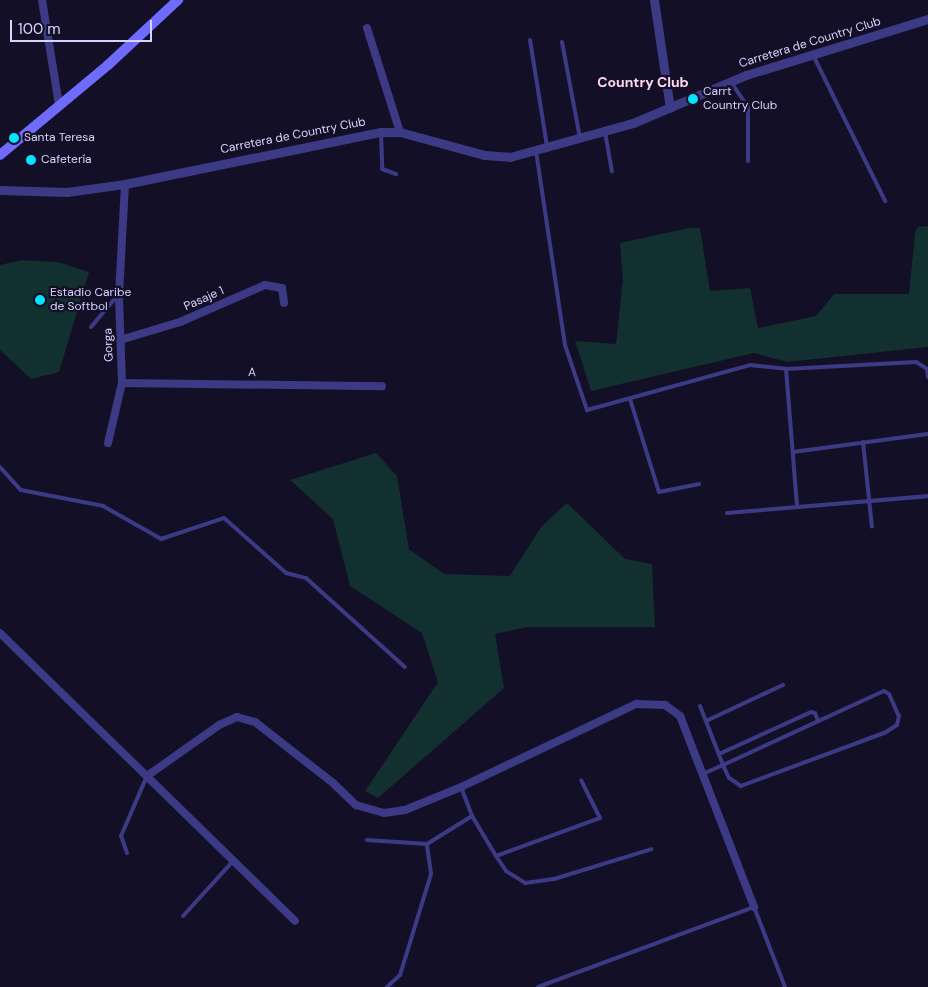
<!DOCTYPE html>
<meta charset="utf-8">
<style>
body{margin:0}
#map{position:relative;width:928px;height:987px;overflow:hidden;background:#130f26;font-family:"DM Sans",sans-serif}
div>[style]{position:absolute}
.green>*{inset:0;background:#12302f}
.service>*{height:4px;margin:-2px;padding:0 2px;transform-origin:2px;border-radius:2px;background:#3d3a85}
.minor>*{height:8px;margin:-4px;padding:0 4px;transform-origin:4px;border-radius:4px;background:#3d3a85}
.tertiary>*{height:9px;margin:-4.5px;padding:0 4.5px;transform-origin:4.5px;border-radius:4.5px;background:#3d3a85}
.secondary>*{height:10px;margin:-5px;padding:0 5px;transform-origin:5px;border-radius:5px;background:#6f6bff}
.dots>*{width:14px;height:14px;translate:-50% -50%;box-sizing:border-box;border:2px solid #130f26;border-radius:50%}
span{translate:-50% -50%;white-space:nowrap;text-align:center;line-height:1.15;-webkit-text-stroke:4.5px #130f26;paint-order:stroke}
.street-label{font-size:12px;color:#d9d4ff}
.poi-label{font-size:12px;color:#d9d4ff}
.left{translate:0 -50%;text-align:left}
.neighbourhood-label{font-size:14px;color:#ffd6f0;font-weight:700}
.scale{position:absolute;left:10px;top:20px;width:142px;height:22px;box-sizing:border-box;border:2px solid #d9d4ff;border-top:0;padding-left:6px;font-size:15px;line-height:18px;white-space:nowrap;color:#d9d4ff;-webkit-text-stroke:4px #130f26;paint-order:stroke}
</style>
<div id="map">
<div class="green">
<i style="clip-path:polygon(928px 226px,928px 347px,787px 362px,754px 353px,591px 391px,575px 341px,616px 344px,623px 278px,620px 243px,689px 228px,700px 228px,710px 291px,750px 288px,758px 328px,816px 316px,834px 294px,909px 294px,915px 233px,918px 227px)"></i>
<i style="clip-path:polygon(22px 260px,58px 262px,89px 272px,59px 372px,31px 379px,0 350px,0 265px)"></i>
<i style="clip-path:polygon(376px 453px,397px 476px,409px 549px,444px 574px,510px 576px,541px 527px,567px 503px,625px 559px,652px 564px,655px 627px,527px 627px,495px 634px,504px 688px,378px 798px,365px 791px,438px 682px,422px 633px,350px 586px,333px 519px,290px 480px)"></i>
</div>
<div class="service">
<i style="left:530px;top:40px;width:107px;rotate:80.9deg"></i>
<i style="left:562px;top:42px;width:98px;rotate:79.4deg"></i>
<i style="left:813px;top:55px;width:163px;rotate:63.7deg"></i>
<i style="left:731px;top:82px;width:30px;rotate:56deg"></i>
<i style="left:748px;top:107px;width:54px;rotate:90deg"></i>
<i style="left:381px;top:132px;width:37px;rotate:88deg"></i>
<i style="left:382px;top:169px;width:15px;rotate:20deg"></i>
<i style="left:605px;top:132px;width:40px;rotate:80deg"></i>
<i style="left:536px;top:151px;width:196px;rotate:81.5deg"></i>
<i style="left:565px;top:345px;width:69px;rotate:71.3deg"></i>
<i style="left:587px;top:410px;width:169px;rotate:-15.4deg"></i>
<i style="left:750px;top:365px;width:36px;rotate:6deg"></i>
<i style="left:786px;top:369px;width:130px;rotate:-3.1deg"></i>
<i style="left:916px;top:362px;width:13px;rotate:32deg"></i>
<i style="left:927px;top:369px;width:8px;rotate:83deg"></i>
<i style="left:91px;top:327px;width:40px;rotate:-50deg"></i>
<i style="left:786px;top:369px;width:137px;rotate:85.4deg"></i>
<i style="left:630px;top:399px;width:97px;rotate:72.7deg"></i>
<i style="left:659px;top:492px;width:41px;rotate:-11.3deg"></i>
<i style="left:863px;top:442px;width:85px;rotate:84deg"></i>
<i style="left:793px;top:452px;width:136px;rotate:-7.6deg"></i>
<i style="left:0;top:467px;width:31px;rotate:48deg"></i>
<i style="left:21px;top:490px;width:84px;rotate:11deg"></i>
<i style="left:103px;top:506px;width:67px;rotate:29.6deg"></i>
<i style="left:161px;top:539px;width:66px;rotate:-18.4deg"></i>
<i style="left:224px;top:518px;width:83px;rotate:41.6deg"></i>
<i style="left:286px;top:573px;width:21px;rotate:14deg"></i>
<i style="left:306px;top:578px;width:133px;rotate:42deg"></i>
<i style="left:727px;top:513px;width:202px;rotate:-4.8deg"></i>
<i style="left:884px;top:691px;width:6px;rotate:31deg"></i>
<i style="left:889px;top:694px;width:24px;rotate:66deg"></i>
<i style="left:899px;top:716px;width:9px;rotate:103deg"></i>
<i style="left:897px;top:725px;width:15px;rotate:148deg"></i>
<i style="left:884px;top:733px;width:153px;rotate:159.7deg"></i>
<i style="left:741px;top:786px;width:14px;rotate:-146deg"></i>
<i style="left:729px;top:778px;width:14px;rotate:-115deg"></i>
<i style="left:723px;top:765px;width:177px;rotate:-24.7deg"></i>
<i style="left:700px;top:706px;width:63px;rotate:68.7deg"></i>
<i style="left:723px;top:765px;width:22px;rotate:156deg"></i>
<i style="left:706px;top:721px;width:85px;rotate:-25.1deg"></i>
<i style="left:719px;top:754px;width:101px;rotate:-24.5deg"></i>
<i style="left:811px;top:712px;width:4px;rotate:14deg"></i>
<i style="left:815px;top:713px;width:9px;rotate:69deg"></i>
<i style="left:461px;top:787px;width:31px;rotate:69deg"></i>
<i style="left:472px;top:816px;width:47px;rotate:59deg"></i>
<i style="left:496px;top:856px;width:111px;rotate:-20.1deg"></i>
<i style="left:600px;top:818px;width:42px;rotate:-116.6deg"></i>
<i style="left:367px;top:840px;width:60px;rotate:3.8deg"></i>
<i style="left:427px;top:844px;width:53px;rotate:-31.9deg"></i>
<i style="left:127px;top:853px;width:18px;rotate:-109deg"></i>
<i style="left:121px;top:836px;width:65px;rotate:-66.6deg"></i>
<i style="left:496px;top:856px;width:18px;rotate:56deg"></i>
<i style="left:506px;top:871px;width:22px;rotate:32deg"></i>
<i style="left:525px;top:883px;width:29px;rotate:-8deg"></i>
<i style="left:554px;top:879px;width:102px;rotate:-17deg"></i>
<i style="left:183px;top:916px;width:76px;rotate:-47.7deg"></i>
<i style="left:387px;top:987px;width:18px;rotate:-43deg"></i>
<i style="left:400px;top:975px;width:106px;rotate:-72.9deg"></i>
<i style="left:431px;top:874px;width:30px;rotate:-98deg"></i>
<i style="left:538px;top:987px;width:230px;rotate:-20.3deg"></i>
<i style="left:754px;top:907px;width:86px;rotate:68.8deg"></i>
</div>
<div class="minor">
<i style="left:42px;top:0;width:106px;rotate:80.8deg"></i>
<i style="left:367px;top:28px;width:109px;rotate:72.4deg"></i>
<i style="left:120px;top:340px;width:63px;rotate:-16.7deg"></i>
<i style="left:180px;top:322px;width:93px;rotate:-23.5deg"></i>
<i style="left:265px;top:285px;width:17px;rotate:10deg"></i>
<i style="left:282px;top:288px;width:15px;rotate:82deg"></i>
<i style="left:122px;top:383px;width:260px;rotate:0.7deg"></i>
<i style="left:108px;top:443px;width:62px;rotate:-76.9deg"></i>
<i style="left:122px;top:383px;width:88px;rotate:-92deg"></i>
<i style="left:119px;top:295px;width:111px;rotate:-86.9deg"></i>
<i style="left:0;top:633px;width:412px;rotate:44.3deg"></i>
<i style="left:147px;top:776px;width:88px;rotate:-35.3deg"></i>
<i style="left:219px;top:725px;width:20px;rotate:-24deg"></i>
<i style="left:237px;top:717px;width:19px;rotate:16deg"></i>
<i style="left:255px;top:722px;width:99px;rotate:38deg"></i>
<i style="left:333px;top:783px;width:32px;rotate:44deg"></i>
<i style="left:356px;top:805px;width:29px;rotate:16deg"></i>
<i style="left:384px;top:813px;width:21px;rotate:-8deg"></i>
<i style="left:405px;top:810px;width:61px;rotate:-22.3deg"></i>
<i style="left:461px;top:787px;width:194px;rotate:-25.4deg"></i>
<i style="left:636px;top:704px;width:29px;rotate:2deg"></i>
<i style="left:665px;top:705px;width:19px;rotate:36deg"></i>
<i style="left:680px;top:716px;width:205px;rotate:68.8deg"></i>
</div>
<div class="tertiary">
<i style="left:654px;top:0;width:109px;rotate:81.6deg"></i>
<i style="left:0;top:190px;width:67px;rotate:1.7deg"></i>
<i style="left:67px;top:192px;width:59px;rotate:-7.9deg"></i>
<i style="left:125px;top:184px;width:261px;rotate:-11.5deg"></i>
<i style="left:381px;top:132px;width:19px"></i>
<i style="left:400px;top:132px;width:87px;rotate:15.3deg"></i>
<i style="left:484px;top:155px;width:26px;rotate:4deg"></i>
<i style="left:510px;top:157px;width:128px;rotate:-15.5deg"></i>
<i style="left:633px;top:123px;width:123px;rotate:-23deg"></i>
<i style="left:746px;top:75px;width:190px;rotate:-17.1deg"></i>
</div>
<div class="secondary">
<i style="left:0;top:155px;width:141px;rotate:-39.8deg"></i>
<i style="left:108px;top:65px;width:96px;rotate:-42.9deg"></i>
</div>
<div class="dots">
<i style="left:693px;top:99px;background:#00e5ff"></i>
<i style="left:14px;top:138px;background:#00e5ff"></i>
<i style="left:31px;top:160px;background:#00e5ff"></i>
<i style="left:40px;top:300px;background:#00e5ff"></i>
</div>
<div class="street-label">
<span style="left:810px;top:43px;rotate:-17deg">Carretera de Country Club</span>
<span style="left:293px;top:136px;rotate:-11deg">Carretera de Country Club</span>
<span style="left:204px;top:299px;rotate:-24deg">Pasaje 1</span>
<span style="left:109px;top:345px;rotate:-92deg">Gorga</span>
<span style="left:252px;top:373px;rotate:1deg">A</span>
</div>
<div class="poi-label">
<span class="left" style="left:703px;top:99px">Carrt<br>Country Club</span>
<span class="left" style="left:24px;top:138px">Santa Teresa</span>
<span class="left" style="left:41px;top:160px">Cafetería</span>
<span class="left" style="left:50px;top:300px">Estadio Caribe<br>de Softbol</span>
</div>
<div class="neighbourhood-label">
<span style="left:643px;top:82px">Country Club</span>
</div>
<div class="scale">100 m</div>
</div>
